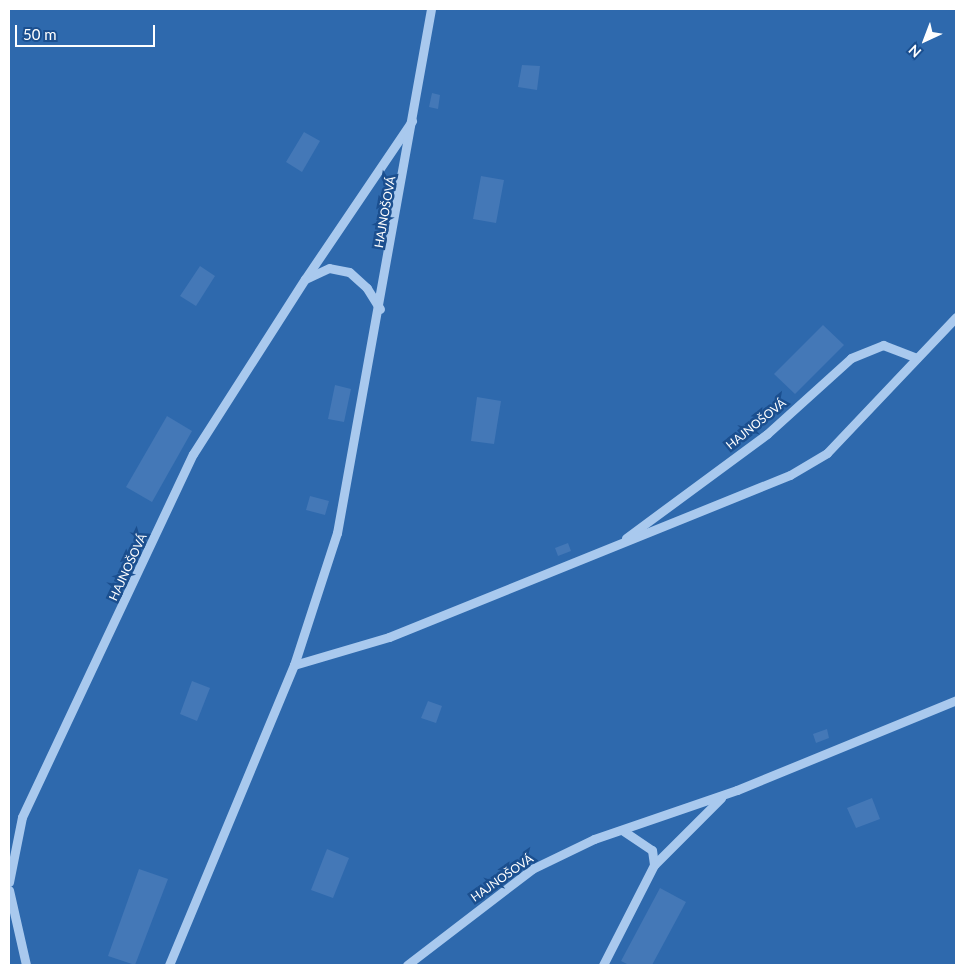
<!DOCTYPE html>
<meta charset="utf-8">
<style>
body{margin:0}
#map{position:relative;width:965px;height:974px;overflow:hidden;background:#1b4f8f;font-family:Lato,sans-serif}
div>[style]{position:absolute}
.green>*{inset:0;background:#2e69ad}
.building>*{inset:0;background:#4478b7}
.minor>*{height:9px;margin:-4.5px;padding:0 4.5px;transform-origin:4.5px;border-radius:4.5px;background:#a9c9ee}
span{translate:-50% -50%;white-space:nowrap;text-align:center;line-height:1.15;-webkit-text-stroke:5px #1b4f8f;paint-order:stroke}
.street-label{font-size:12px;color:#fff}
.frame{position:absolute;inset:0;border:10px solid #fff;pointer-events:none}
.north{position:absolute;left:900px;top:15px;width:50px;height:50px;-webkit-text-stroke:4px #1b4f8f;paint-order:stroke;rotate:223deg;font-size:14px;font-weight:700;line-height:20px;text-align:center;color:#fff}
.north::after{content:'';display:block;margin:auto;width:18px;height:22px;background:#fff;clip-path:polygon(50% 0,100% 100%,50% 72%,0 100%)}
.scale{position:absolute;left:15px;top:25px;width:140px;height:22px;box-sizing:border-box;border:2px solid #fff;border-top:0;padding-left:6px;font-size:15px;line-height:18px;white-space:nowrap;color:#fff;-webkit-text-stroke:4px #1b4f8f;paint-order:stroke}
</style>
<div id="map">
<div class="green">
<i style="clip-path:polygon(9px 9px,956px 9px,956px 965px,9px 965px)"></i>
</div>
<div class="building">
<i style="clip-path:polygon(522px 65px,540px 66px,537px 90px,518px 87px)"></i>
<i style="clip-path:polygon(432px 93px,440px 95px,438px 109px,429px 107px)"></i>
<i style="clip-path:polygon(304px 132px,320px 141px,302px 172px,286px 162px)"></i>
<i style="clip-path:polygon(481px 176px,504px 180px,496px 223px,473px 219px)"></i>
<i style="clip-path:polygon(200px 266px,215px 276px,196px 306px,180px 296px)"></i>
<i style="clip-path:polygon(823px 325px,844px 345px,795px 394px,774px 374px)"></i>
<i style="clip-path:polygon(335px 385px,351px 389px,344px 422px,328px 419px)"></i>
<i style="clip-path:polygon(477px 397px,501px 401px,494px 444px,471px 441px)"></i>
<i style="clip-path:polygon(167px 416px,192px 431px,152px 502px,126px 487px)"></i>
<i style="clip-path:polygon(310px 496px,329px 501px,325px 515px,306px 510px)"></i>
<i style="clip-path:polygon(568px 543px,571px 551px,558px 556px,555px 548px)"></i>
<i style="clip-path:polygon(192px 681px,210px 688px,197px 721px,180px 714px)"></i>
<i style="clip-path:polygon(428px 701px,442px 706px,436px 723px,421px 718px)"></i>
<i style="clip-path:polygon(827px 729px,829px 738px,816px 743px,813px 734px)"></i>
<i style="clip-path:polygon(872px 798px,880px 819px,856px 828px,847px 808px)"></i>
<i style="clip-path:polygon(327px 849px,349px 858px,333px 898px,311px 890px)"></i>
<i style="clip-path:polygon(139px 869px,168px 879px,135px 965px,108px 956px)"></i>
<i style="clip-path:polygon(660px 888px,686px 902px,652px 965px,629px 965px,621px 961px)"></i>
</div>
<div class="minor">
<i style="left:380px;top:309px;width:25px;rotate:-122deg"></i>
<i style="left:367px;top:288px;width:24px;rotate:-138deg"></i>
<i style="left:349px;top:272px;width:20px;rotate:-169deg"></i>
<i style="left:329px;top:268px;width:26px;rotate:155deg"></i>
<i style="left:305px;top:279px;width:191px;rotate:-55.9deg"></i>
<i style="left:626px;top:538px;width:175px;rotate:-36.4deg"></i>
<i style="left:767px;top:434px;width:113px;rotate:-42.1deg"></i>
<i style="left:851px;top:358px;width:35px;rotate:-22deg"></i>
<i style="left:883px;top:345px;width:36px;rotate:21deg"></i>
<i style="left:294px;top:665px;width:99px;rotate:-16.4deg"></i>
<i style="left:389px;top:637px;width:432px;rotate:-22deg"></i>
<i style="left:790px;top:475px;width:43px;rotate:-30.7deg"></i>
<i style="left:827px;top:453px;width:187px;rotate:-46.5deg"></i>
<i style="left:622px;top:830px;width:36px;rotate:34deg"></i>
<i style="left:652px;top:850px;width:15px;rotate:82deg"></i>
<i style="left:9px;top:882px;width:66px;rotate:-78.7deg"></i>
<i style="left:22px;top:817px;width:401px;rotate:-64.8deg"></i>
<i style="left:193px;top:454px;width:208px;rotate:-57.4deg"></i>
<i style="left:9px;top:890px;width:77px;rotate:77.2deg"></i>
<i style="left:169px;top:965px;width:325px;rotate:-67.4deg"></i>
<i style="left:294px;top:665px;width:139px;rotate:-72deg"></i>
<i style="left:337px;top:533px;width:532px;rotate:-79.83deg"></i>
<i style="left:407px;top:965px;width:158px;rotate:-37.5deg"></i>
<i style="left:532px;top:869px;width:69px;rotate:-25.8deg"></i>
<i style="left:594px;top:839px;width:151px;rotate:-18.9deg"></i>
<i style="left:737px;top:790px;width:237px;rotate:-22.3deg"></i>
<i style="left:603px;top:965px;width:112px;rotate:-63deg"></i>
<i style="left:654px;top:865px;width:95px;rotate:-45deg"></i>
</div>
<div class="street-label">
<span style="left:385px;top:212px;rotate:-80deg">HAJNOŠOVÁ</span>
<span style="left:756px;top:424px;rotate:-39deg">HAJNOŠOVÁ</span>
<span style="left:128px;top:567px;rotate:-65deg">HAJNOŠOVÁ</span>
<span style="left:502px;top:878px;rotate:-35deg">HAJNOŠOVÁ</span>
</div>
<div class="frame"></div>
<div class="north">N</div>
<div class="scale">50 m</div>
</div>
